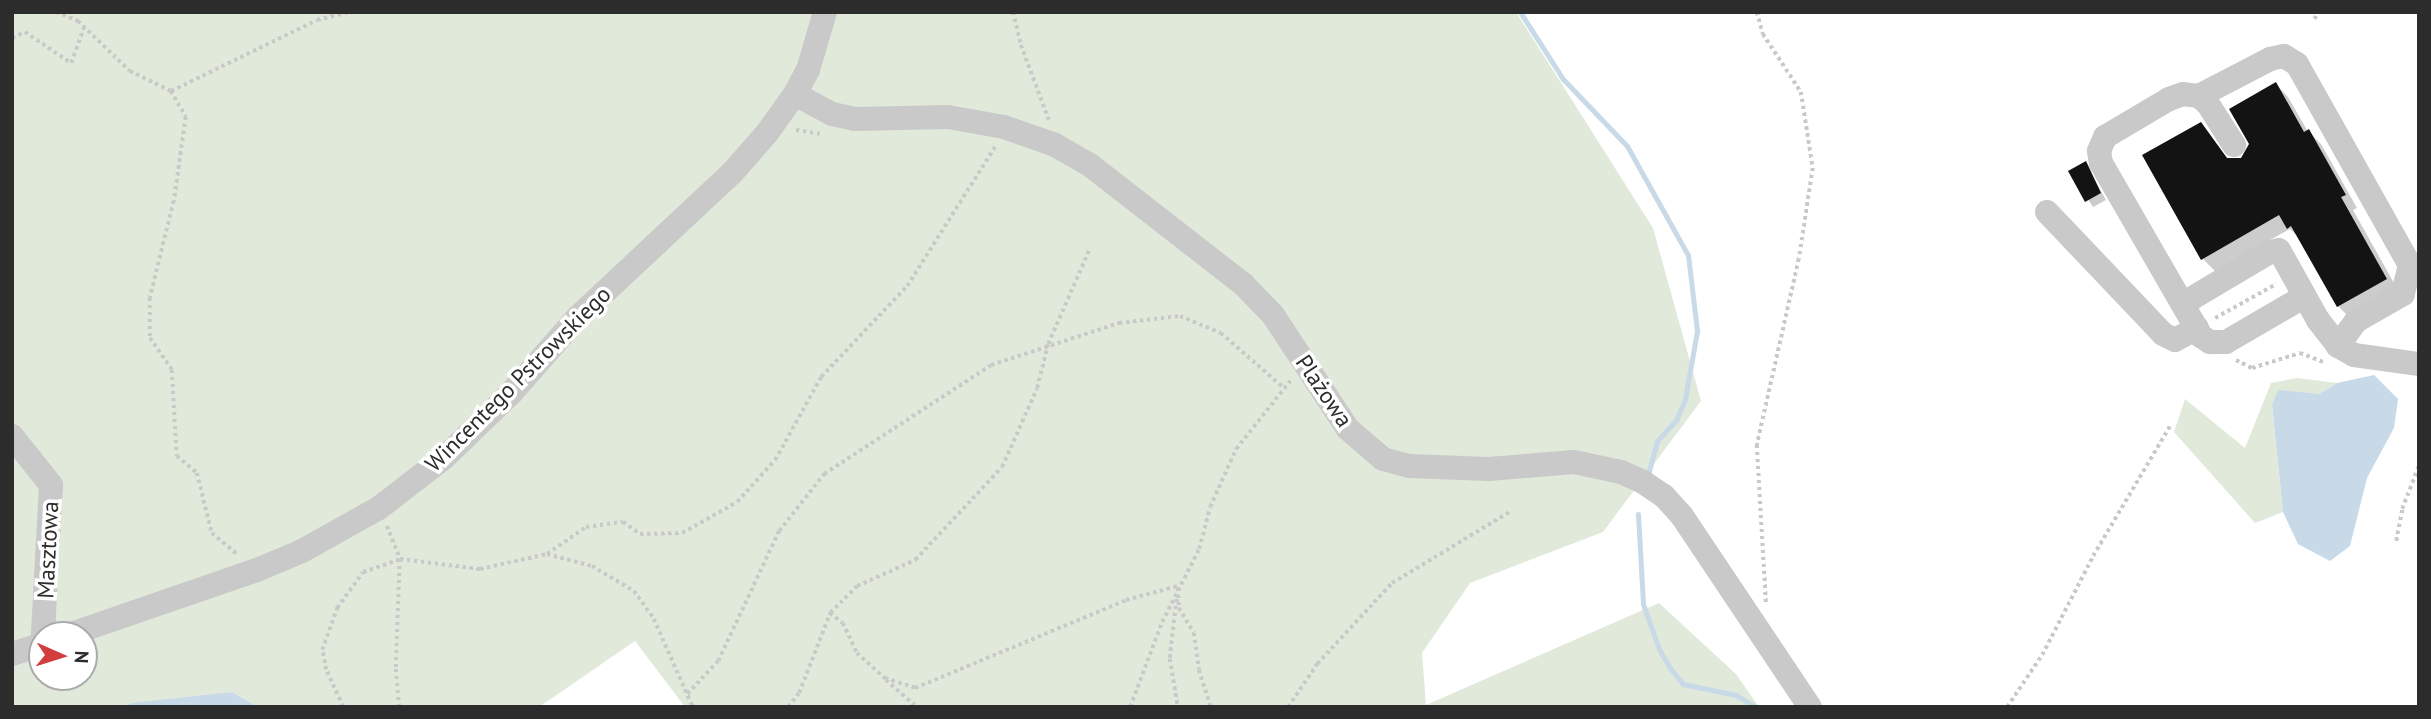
<!DOCTYPE html>
<meta charset="utf-8">
<style>
body{margin:0}
#map{position:relative;width:2431px;height:719px;overflow:hidden;background:#fff;font-family:"PT Sans",sans-serif}
div>[style]{position:absolute}
.green>*{inset:0;background:#e1e9db}
.water>*{inset:0;background:#c8d9e7}
.shadow>*{inset:0;background:#0003}
.stream>*{height:5px;margin:-2.5px;padding:0 2.5px;transform-origin:2.5px;border-radius:2.5px;background:#c8d9e7}
.building>*{inset:0;background:#131313}
.path>*{height:3.5px;margin-top:-1.75px;transform-origin:0;background:repeating-linear-gradient(90deg,#c9c9c9 0 3.5px,transparent 0 7px)}
.minor>*{height:24px;margin:-12px;padding:0 12px;transform-origin:12px;border-radius:12px;background:#c9c9c9}
span{translate:-50% -50%;white-space:nowrap;text-align:center;line-height:1.15;-webkit-text-stroke:7px #fff;paint-order:stroke}
.street-label{font-size:23px;color:#2c2c2c}
.frame{position:absolute;inset:0;border:14px solid #2c2c2c;pointer-events:none}
.north{position:absolute;left:28px;top:621px;width:70px;height:70px;box-sizing:border-box;background:#fff;border:2px solid #ababab;border-radius:50%;rotate:93deg;font-size:19px;font-weight:700;line-height:28px;text-align:center;color:#2c2c2c}
.north::after{content:'';display:block;margin:auto;width:24px;height:32px;background:#d43d3d;clip-path:polygon(50% 0,100% 100%,50% 72%,0 100%)}
</style>
<div id="map">
<div class="green">
<i style="clip-path:polygon(evenodd,12px 12px,1516px 12px,1653px 228px,1701px 401px,1603px 532px,1470px 583px,1422px 653px,1426px 705px,1659px 603px,1736px 674px,1759px 707px,685px 707px,635px 641px,539px 707px,258px 707px,232px 692px,122px 707px,12px 707px,12px 12px,42px 635px,84px 635px,84px 677px,42px 677px,42px 635px)"></i>
<i style="clip-path:polygon(2297px 378px,2337px 383px,2319px 394px,2272px 405px,2283px 512px,2255px 523px,2174px 432px,2185px 399px,2245px 448px,2271px 383px)"></i>
</div>
<div class="water">
<i style="clip-path:polygon(2374px 375px,2398px 399px,2394px 428px,2367px 478px,2350px 546px,2330px 561px,2298px 544px,2283px 512px,2272px 405px,2278px 390px,2319px 394px,2337px 383px)"></i>
<i style="clip-path:polygon(232px 692px,258px 707px,122px 707px,132px 703px)"></i>
</div>
<div class="shadow">
<i style="clip-path:polygon(2276px 84px,2288px 97px,2307px 130px,2321px 144px,2357px 208px,2353px 210px,2399px 292px,2351px 319px,2338px 306px,2301px 240px,2290px 229px,2215px 271px,2202px 258px,2200px 124px,2229px 160px,2242px 160px)"></i>
<i style="clip-path:polygon(2085px 163px,2106px 200px,2093px 207px,2070px 171px)"></i>
</div>
<div class="stream">
<i style="left:1520px;top:12px;width:80px;rotate:57.3deg"></i>
<i style="left:1563px;top:79px;width:93px;rotate:46.3deg"></i>
<i style="left:1627px;top:146px;width:125px;rotate:60.8deg"></i>
<i style="left:1688px;top:255px;width:77px;rotate:83.2deg"></i>
<i style="left:1697px;top:331px;width:69px;rotate:100deg"></i>
<i style="left:1685px;top:399px;width:23px;rotate:113deg"></i>
<i style="left:1676px;top:420px;width:28px;rotate:132deg"></i>
<i style="left:1657px;top:441px;width:35px;rotate:105deg"></i>
<i style="left:1638px;top:514px;width:90px;rotate:86.8deg"></i>
<i style="left:1643px;top:604px;width:48px;rotate:70.4deg"></i>
<i style="left:1659px;top:649px;width:22px;rotate:60deg"></i>
<i style="left:1670px;top:668px;width:21px;rotate:51deg"></i>
<i style="left:1683px;top:684px;width:54px;rotate:11.7deg"></i>
<i style="left:1736px;top:695px;width:22px;rotate:32deg"></i>
</div>
<div class="building">
<i style="clip-path:polygon(2276px 82px,2304px 132px,2309px 129px,2346px 195px,2341px 197px,2387px 279px,2337px 307px,2291px 226px,2287px 229px,2279px 215px,2201px 260px,2142px 155px,2201px 122px,2227px 158px,2241px 158px,2249px 144px,2229px 109px)"></i>
<i style="clip-path:polygon(2086px 161px,2101px 193px,2085px 202px,2068px 171px)"></i>
</div>
<div class="path">
<i style="left:56px;top:12px;width:24px;rotate:22deg"></i>
<i style="left:78px;top:21px;width:72px;rotate:43.9deg"></i>
<i style="left:130px;top:71px;width:46px;rotate:26deg"></i>
<i style="left:171px;top:91px;width:30px;rotate:60deg"></i>
<i style="left:186px;top:117px;width:85px;rotate:98.1deg"></i>
<i style="left:174px;top:201px;width:100px;rotate:103.9deg"></i>
<i style="left:150px;top:298px;width:40px;rotate:90deg"></i>
<i style="left:150px;top:338px;width:39px;rotate:55deg"></i>
<i style="left:172px;top:370px;width:86px;rotate:86.7deg"></i>
<i style="left:177px;top:456px;width:26px;rotate:40deg"></i>
<i style="left:197px;top:473px;width:62px;rotate:76deg"></i>
<i style="left:212px;top:533px;width:33px;rotate:40deg"></i>
<i style="left:1013px;top:12px;width:34px;rotate:76deg"></i>
<i style="left:1021px;top:45px;width:80px;rotate:69.5deg"></i>
<i style="left:1757px;top:12px;width:23px;rotate:75deg"></i>
<i style="left:1763px;top:34px;width:69px;rotate:56.8deg"></i>
<i style="left:1801px;top:92px;width:77px;rotate:81deg"></i>
<i style="left:1813px;top:168px;width:92px;rotate:98.7deg"></i>
<i style="left:1799px;top:259px;width:191px;rotate:102.7deg"></i>
<i style="left:1757px;top:445px;width:158px;rotate:86.7deg"></i>
<i style="left:2314px;top:19px;width:9px;rotate:-54deg"></i>
<i style="left:12px;top:38px;width:14px;rotate:-25deg"></i>
<i style="left:25px;top:32px;width:55px;rotate:34deg"></i>
<i style="left:71px;top:63px;width:37px;rotate:-70deg"></i>
<i style="left:171px;top:91px;width:162px;rotate:-25.9deg"></i>
<i style="left:317px;top:20px;width:32px;rotate:-14deg"></i>
<i style="left:796px;top:130px;width:24px;rotate:9deg"></i>
<i style="left:2215px;top:318px;width:70px;rotate:-29.1deg"></i>
<i style="left:2236px;top:360px;width:18px;rotate:27deg"></i>
<i style="left:2252px;top:368px;width:50px;rotate:-17.4deg"></i>
<i style="left:2300px;top:353px;width:26px;rotate:21deg"></i>
<i style="left:387px;top:526px;width:35px;rotate:68deg"></i>
<i style="left:400px;top:559px;width:110px;rotate:92.1deg"></i>
<i style="left:396px;top:669px;width:38px;rotate:85deg"></i>
<i style="left:2396px;top:541px;width:33px;rotate:-79deg"></i>
<i style="left:2402px;top:509px;width:47px;rotate:-68.9deg"></i>
<i style="left:547px;top:554px;width:47px;rotate:-34.7deg"></i>
<i style="left:586px;top:527px;width:37px;rotate:-8deg"></i>
<i style="left:623px;top:522px;width:21px;rotate:35deg"></i>
<i style="left:640px;top:534px;width:42px;rotate:-1.4deg"></i>
<i style="left:682px;top:533px;width:63px;rotate:-29.4deg"></i>
<i style="left:737px;top:502px;width:57px;rotate:-47.9deg"></i>
<i style="left:775px;top:460px;width:95px;rotate:-61deg"></i>
<i style="left:821px;top:377px;width:125px;rotate:-46.6deg"></i>
<i style="left:907px;top:286px;width:165px;rotate:-57.7deg"></i>
<i style="left:1178px;top:588px;width:20px;rotate:87deg"></i>
<i style="left:1179px;top:608px;width:29px;rotate:59deg"></i>
<i style="left:1194px;top:633px;width:37px;rotate:82deg"></i>
<i style="left:1199px;top:670px;width:39px;rotate:72deg"></i>
<i style="left:1177px;top:599px;width:60px;rotate:96.7deg"></i>
<i style="left:1170px;top:659px;width:49px;rotate:80.5deg"></i>
<i style="left:830px;top:613px;width:16px;rotate:38deg"></i>
<i style="left:843px;top:623px;width:33px;rotate:65deg"></i>
<i style="left:857px;top:653px;width:38px;rotate:42deg"></i>
<i style="left:885px;top:678px;width:32px;rotate:18deg"></i>
<i style="left:915px;top:688px;width:229px;rotate:-22.6deg"></i>
<i style="left:1126px;top:600px;width:54px;rotate:-15.1deg"></i>
<i style="left:886px;top:680px;width:41px;rotate:41.1deg"></i>
<i style="left:687px;top:694px;width:45px;rotate:-46.8deg"></i>
<i style="left:718px;top:661px;width:144px;rotate:-64.9deg"></i>
<i style="left:779px;top:531px;width:73px;rotate:-51.7deg"></i>
<i style="left:824px;top:474px;width:199px;rotate:-33.1deg"></i>
<i style="left:991px;top:365px;width:135px;rotate:-18.2deg"></i>
<i style="left:1119px;top:323px;width:61px;rotate:-6.5deg"></i>
<i style="left:1180px;top:316px;width:44px;rotate:22.5deg"></i>
<i style="left:1221px;top:333px;width:84px;rotate:41.1deg"></i>
<i style="left:343px;top:707px;width:41px;rotate:-114.7deg"></i>
<i style="left:326px;top:670px;width:20px;rotate:-101deg"></i>
<i style="left:322px;top:650px;width:45px;rotate:-70.3deg"></i>
<i style="left:337px;top:608px;width:44px;rotate:-54.2deg"></i>
<i style="left:363px;top:572px;width:39px;rotate:-19deg"></i>
<i style="left:400px;top:559px;width:81px;rotate:7.1deg"></i>
<i style="left:480px;top:569px;width:69px;rotate:-12.6deg"></i>
<i style="left:547px;top:554px;width:47px;rotate:14.9deg"></i>
<i style="left:592px;top:566px;width:49px;rotate:30.8deg"></i>
<i style="left:634px;top:591px;width:34px;rotate:54deg"></i>
<i style="left:654px;top:619px;width:96px;rotate:66.1deg"></i>
<i style="left:788px;top:707px;width:18px;rotate:-52deg"></i>
<i style="left:799px;top:693px;width:86px;rotate:-68.8deg"></i>
<i style="left:830px;top:613px;width:38px;rotate:-45deg"></i>
<i style="left:857px;top:586px;width:64px;rotate:-24.1deg"></i>
<i style="left:915px;top:560px;width:127px;rotate:-46.9deg"></i>
<i style="left:1002px;top:467px;width:86px;rotate:-66.1deg"></i>
<i style="left:1037px;top:388px;width:45px;rotate:-76deg"></i>
<i style="left:1048px;top:344px;width:103px;rotate:-66.4deg"></i>
<i style="left:1130px;top:707px;width:91px;rotate:-69.4deg"></i>
<i style="left:1162px;top:622px;width:82px;rotate:-63.1deg"></i>
<i style="left:1199px;top:549px;width:43px;rotate:-75.3deg"></i>
<i style="left:1210px;top:507px;width:64px;rotate:-65.9deg"></i>
<i style="left:1236px;top:449px;width:87px;rotate:-51.5deg"></i>
<i style="left:1288px;top:707px;width:52px;rotate:-56deg"></i>
<i style="left:1317px;top:664px;width:110px;rotate:-47.2deg"></i>
<i style="left:1392px;top:583px;width:139px;rotate:-31.2deg"></i>
<i style="left:2007px;top:707px;width:63px;rotate:-56.1deg"></i>
<i style="left:2042px;top:655px;width:111px;rotate:-62.7deg"></i>
<i style="left:2093px;top:556px;width:151px;rotate:-59.4deg"></i>
</div>
<div class="minor">
<i style="left:795px;top:94px;width:42px;rotate:28.4deg"></i>
<i style="left:832px;top:114px;width:24px;rotate:12deg"></i>
<i style="left:855px;top:119px;width:93px;rotate:-1.2deg"></i>
<i style="left:948px;top:117px;width:57px;rotate:10.1deg"></i>
<i style="left:1004px;top:127px;width:54px;rotate:19.4deg"></i>
<i style="left:1055px;top:145px;width:40px;rotate:29.7deg"></i>
<i style="left:1090px;top:165px;width:195px;rotate:37.9deg"></i>
<i style="left:1244px;top:285px;width:42px;rotate:46deg"></i>
<i style="left:1273px;top:315px;width:136px;rotate:56.7deg"></i>
<i style="left:1348px;top:429px;width:46px;rotate:40.6deg"></i>
<i style="left:1383px;top:459px;width:27px;rotate:15deg"></i>
<i style="left:1409px;top:466px;width:80px;rotate:2.1deg"></i>
<i style="left:1489px;top:469px;width:85px;rotate:-4.7deg"></i>
<i style="left:1574px;top:462px;width:48px;rotate:12deg"></i>
<i style="left:1621px;top:472px;width:24px;rotate:24deg"></i>
<i style="left:1643px;top:482px;width:25px;rotate:34deg"></i>
<i style="left:1664px;top:496px;width:27px;rotate:48deg"></i>
<i style="left:1682px;top:516px;width:230px;rotate:56.2deg"></i>
<i style="left:2199px;top:96px;width:80px;rotate:-27.5deg"></i>
<i style="left:2270px;top:59px;width:14px;rotate:-12deg"></i>
<i style="left:2284px;top:56px;width:15px;rotate:32deg"></i>
<i style="left:2297px;top:64px;width:231px;rotate:60.7deg"></i>
<i style="left:2410px;top:265px;width:30px;rotate:104deg"></i>
<i style="left:2403px;top:294px;width:54px;rotate:150.1deg"></i>
<i style="left:2356px;top:321px;width:31px;rotate:126deg"></i>
<i style="left:2234px;top:145px;width:49px;rotate:-122.4deg"></i>
<i style="left:2208px;top:104px;width:12px;rotate:-138deg"></i>
<i style="left:2199px;top:96px;width:16px;rotate:-173deg"></i>
<i style="left:2183px;top:94px;width:15px;rotate:160deg"></i>
<i style="left:2169px;top:99px;width:74px;rotate:149.3deg"></i>
<i style="left:2105px;top:137px;width:15px;rotate:113deg"></i>
<i style="left:2099px;top:151px;width:12px;rotate:81deg"></i>
<i style="left:2101px;top:163px;width:200px;rotate:60deg"></i>
<i style="left:2201px;top:336px;width:11px;rotate:34deg"></i>
<i style="left:2210px;top:342px;width:16px"></i>
<i style="left:2226px;top:342px;width:91px;rotate:-30.2deg"></i>
<i style="left:2047px;top:212px;width:168px;rotate:46.4deg"></i>
<i style="left:2163px;top:334px;width:13px;rotate:27deg"></i>
<i style="left:2175px;top:340px;width:25px;rotate:-29deg"></i>
<i style="left:2184px;top:303px;width:98px;rotate:-30.8deg"></i>
<i style="left:2268px;top:253px;width:11px;rotate:-15deg"></i>
<i style="left:2279px;top:250px;width:80px;rotate:60.9deg"></i>
<i style="left:2318px;top:320px;width:33px;rotate:52deg"></i>
<i style="left:2338px;top:346px;width:18px;rotate:29deg"></i>
<i style="left:2354px;top:355px;width:66px;rotate:7.9deg"></i>
<i style="left:12px;top:436px;width:63px;rotate:51.5deg"></i>
<i style="left:51px;top:485px;width:150px;rotate:93.1deg"></i>
<i style="left:68px;top:635px;width:200px;rotate:-19deg"></i>
<i style="left:257px;top:570px;width:49px;rotate:-22.9deg"></i>
<i style="left:302px;top:551px;width:88px;rotate:-29.2deg"></i>
<i style="left:379px;top:508px;width:83px;rotate:-37.7deg"></i>
<i style="left:445px;top:457px;width:93px;rotate:-44.1deg"></i>
<i style="left:512px;top:392px;width:100px;rotate:-48.7deg"></i>
<i style="left:578px;top:317px;width:211px;rotate:-43.1deg"></i>
<i style="left:732px;top:173px;width:53px;rotate:-48.8deg"></i>
<i style="left:767px;top:133px;width:48px;rotate:-54.3deg"></i>
<i style="left:795px;top:94px;width:27px;rotate:-62deg"></i>
<i style="left:808px;top:70px;width:60px;rotate:-73.7deg"></i>
<i style="left:12px;top:654px;width:32px;rotate:-18deg"></i>
</div>
<div class="street-label">
<span style="left:518px;top:379px;rotate:-45deg">Wincentego Pstrowskiego</span>
<span style="left:1324px;top:391px;rotate:56deg">Plażowa</span>
<span style="left:48px;top:550px;rotate:-87deg">Masztowa</span>
</div>
<div class="frame"></div>
<div class="north">N</div>
</div>
